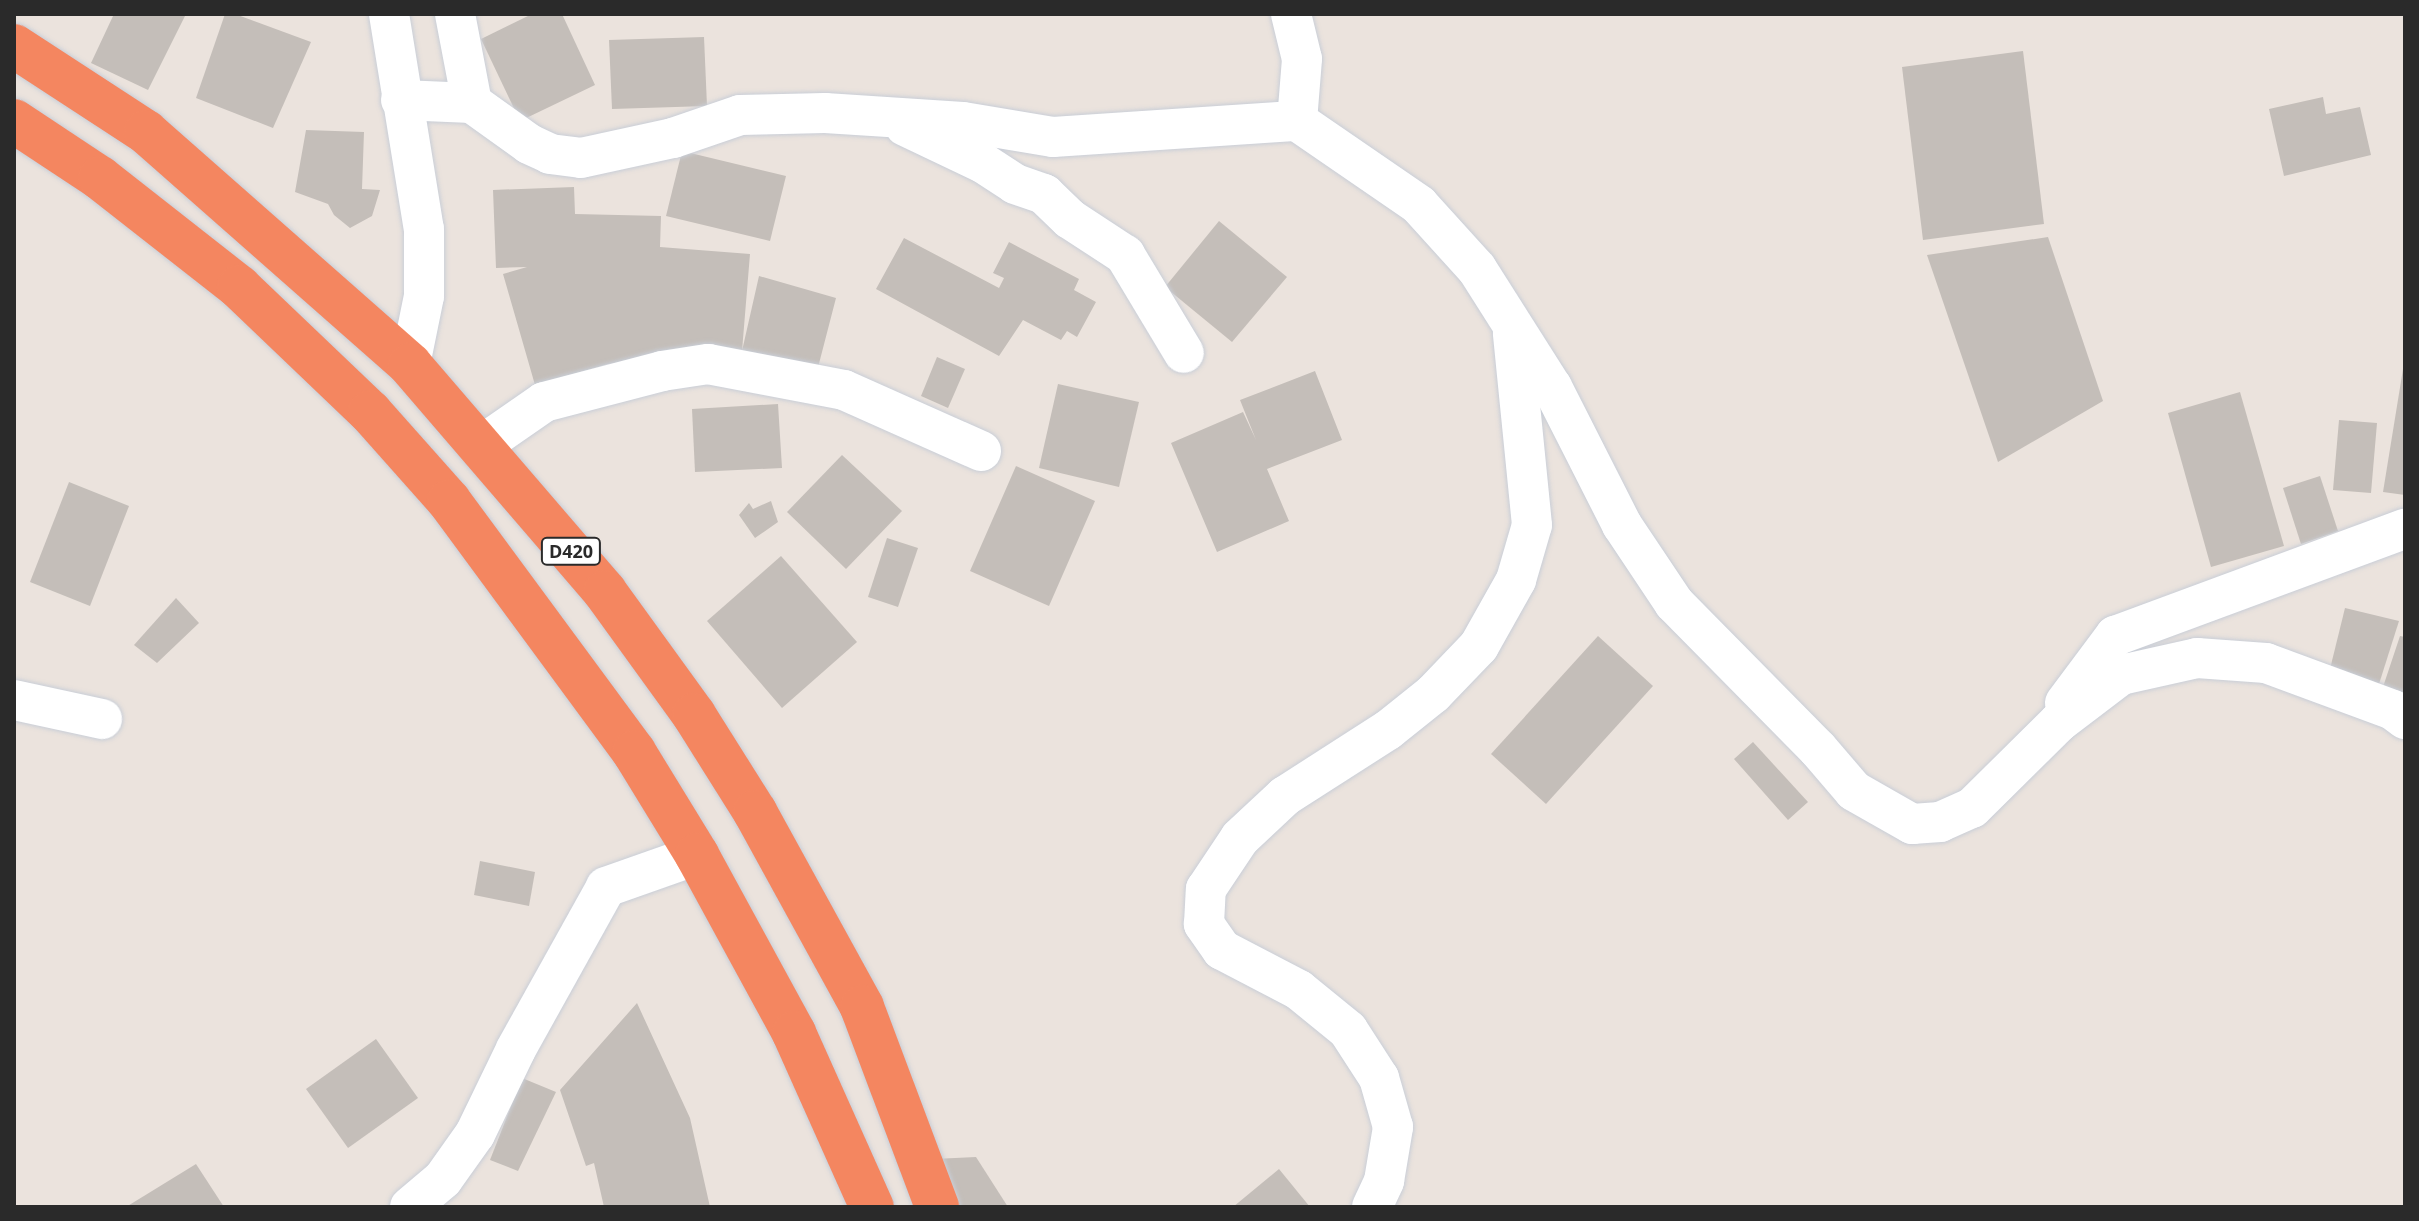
<!DOCTYPE html>
<style>
body{margin:0}
#map{position:relative;width:2419px;height:1221px;overflow:hidden;background:#ebe3dd;font-family:"Open Sans",sans-serif}
div>[style]{position:absolute}
.building>*{inset:0;background:#c4beb9}
.roads{filter:drop-shadow(0 0 2px #c9ced7) drop-shadow(0 0 2px #c9ced7)}
.street>*{height:40px;margin:-20px;padding:0 20px;transform-origin:20px;border-radius:20px;background:#fff}
.highway>*{height:44px;margin:-22px;padding:0 22px;transform-origin:22px;border-radius:22px;background:#f48660}
span{translate:-50% -50%;white-space:nowrap;text-align:center;line-height:1.15;-webkit-text-stroke:6px #fff;paint-order:stroke}
.shield-label span{padding:2px 6px;background:#fff;border:2px solid;border-radius:6px;-webkit-text-stroke-width:0}
.shield-label{font-size:18px;color:#2a2a2a;font-weight:700}
.frame{position:absolute;inset:0;border:16px solid #2a2a2a;pointer-events:none}
</style>
<div id="map">
<div class="building">
<i style="clip-path:polygon(114px 14px,186px 14px,148px 90px,91px 63px)"></i>
<i style="clip-path:polygon(225px 14px,235px 14px,311px 42px,273px 128px,196px 98px)"></i>
<i style="clip-path:polygon(532px 14px,562px 14px,595px 85px,520px 121px,481px 39px)"></i>
<i style="clip-path:polygon(704px 37px,707px 106px,612px 109px,609px 40px)"></i>
<i style="clip-path:polygon(2023px 51px,2044px 224px,1923px 240px,1902px 67px)"></i>
<i style="clip-path:polygon(2323px 97px,2326px 114px,2360px 107px,2371px 155px,2284px 176px,2269px 109px)"></i>
<i style="clip-path:polygon(306px 130px,364px 132px,362px 189px,380px 190px,372px 216px,350px 228px,334px 215px,328px 204px,295px 192px)"></i>
<i style="clip-path:polygon(682px 151px,786px 176px,770px 241px,666px 216px)"></i>
<i style="clip-path:polygon(574px 187px,575px 214px,661px 216px,660px 247px,750px 254px,742px 351px,759px 276px,836px 298px,815px 379px,664px 357px,608px 364px,535px 385px,503px 274px,527px 267px,496px 268px,493px 190px)"></i>
<i style="clip-path:polygon(1219px 221px,1287px 277px,1232px 342px,1165px 287px)"></i>
<i style="clip-path:polygon(2048px 237px,2103px 401px,1998px 462px,1927px 255px)"></i>
<i style="clip-path:polygon(904px 238px,999px 288px,1004px 278px,993px 273px,1009px 242px,1079px 279px,1074px 290px,1096px 302px,1077px 337px,1067px 331px,1061px 340px,1023px 320px,999px 356px,876px 289px)"></i>
<i style="clip-path:polygon(937px 357px,965px 369px,948px 408px,921px 396px)"></i>
<i style="clip-path:polygon(2403px 369px,2405px 369px,2405px 495px,2383px 492px)"></i>
<i style="clip-path:polygon(1315px 371px,1342px 440px,1267px 469px,1289px 521px,1217px 552px,1171px 443px,1243px 412px,1256px 440px,1240px 400px)"></i>
<i style="clip-path:polygon(1058px 384px,1139px 402px,1119px 487px,1039px 468px)"></i>
<i style="clip-path:polygon(2240px 392px,2284px 546px,2211px 567px,2168px 413px)"></i>
<i style="clip-path:polygon(778px 404px,782px 468px,695px 472px,692px 409px)"></i>
<i style="clip-path:polygon(2339px 420px,2377px 423px,2371px 493px,2333px 490px)"></i>
<i style="clip-path:polygon(842px 455px,902px 511px,846px 569px,787px 512px)"></i>
<i style="clip-path:polygon(1016px 466px,1095px 501px,1049px 606px,970px 571px)"></i>
<i style="clip-path:polygon(2320px 476px,2338px 531px,2301px 544px,2283px 488px)"></i>
<i style="clip-path:polygon(69px 482px,129px 506px,90px 606px,30px 582px)"></i>
<i style="clip-path:polygon(771px 501px,778px 522px,755px 538px,739px 515px,749px 503px,753px 509px)"></i>
<i style="clip-path:polygon(887px 538px,918px 548px,898px 607px,868px 597px)"></i>
<i style="clip-path:polygon(781px 556px,857px 642px,782px 708px,707px 621px)"></i>
<i style="clip-path:polygon(176px 598px,199px 623px,157px 663px,134px 645px)"></i>
<i style="clip-path:polygon(2345px 608px,2399px 621px,2379px 684px,2330px 669px)"></i>
<i style="clip-path:polygon(1598px 636px,1653px 686px,1546px 804px,1491px 754px)"></i>
<i style="clip-path:polygon(2400px 636px,2405px 637px,2405px 710px,2379px 699px)"></i>
<i style="clip-path:polygon(1753px 742px,1808px 802px,1788px 820px,1734px 759px)"></i>
<i style="clip-path:polygon(480px 861px,535px 872px,529px 906px,474px 895px)"></i>
<i style="clip-path:polygon(637px 1003px,690px 1118px,710px 1207px,604px 1207px,594px 1163px,586px 1166px,560px 1090px)"></i>
<i style="clip-path:polygon(376px 1039px,418px 1098px,348px 1148px,306px 1089px)"></i>
<i style="clip-path:polygon(522px 1078px,556px 1092px,518px 1171px,490px 1160px)"></i>
<i style="clip-path:polygon(976px 1157px,1008px 1207px,957px 1207px,934px 1159px)"></i>
<i style="clip-path:polygon(196px 1164px,224px 1207px,126px 1207px)"></i>
<i style="clip-path:polygon(1279px 1169px,1310px 1207px,1233px 1207px)"></i>
</div>
<div class="roads">
<div class="street">
<i style="left:389px;top:14px;width:218px;rotate:80.8deg"></i>
<i style="left:424px;top:229px;width:67px;rotate:90deg"></i>
<i style="left:424px;top:296px;width:70px;rotate:101.5deg"></i>
<i style="left:455px;top:14px;width:91px;rotate:79.2deg"></i>
<i style="left:1291px;top:14px;width:46px;rotate:76.3deg"></i>
<i style="left:1302px;top:59px;width:62px;rotate:94.6deg"></i>
<i style="left:401px;top:100px;width:71px;rotate:2.4deg"></i>
<i style="left:472px;top:103px;width:70px;rotate:35.7deg"></i>
<i style="left:529px;top:144px;width:23px;rotate:25deg"></i>
<i style="left:550px;top:154px;width:31px;rotate:7deg"></i>
<i style="left:581px;top:158px;width:94px;rotate:-12.3deg"></i>
<i style="left:673px;top:138px;width:71px;rotate:-18.9deg"></i>
<i style="left:740px;top:115px;width:85px;rotate:-1.3deg"></i>
<i style="left:825px;top:113px;width:138px;rotate:3.7deg"></i>
<i style="left:963px;top:122px;width:91px;rotate:9.5deg"></i>
<i style="left:1053px;top:137px;width:245px;rotate:-3.8deg"></i>
<i style="left:1297px;top:121px;width:148px;rotate:34.5deg"></i>
<i style="left:1419px;top:205px;width:86px;rotate:47.8deg"></i>
<i style="left:1477px;top:269px;width:140px;rotate:57.6deg"></i>
<i style="left:1552px;top:387px;width:155px;rotate:63.1deg"></i>
<i style="left:1622px;top:525px;width:94px;rotate:56.3deg"></i>
<i style="left:1674px;top:603px;width:205px;rotate:45.4deg"></i>
<i style="left:1818px;top:749px;width:55px;rotate:49.4deg"></i>
<i style="left:1854px;top:791px;width:67px;rotate:29.6deg"></i>
<i style="left:1912px;top:824px;width:28px;rotate:-4deg"></i>
<i style="left:1940px;top:822px;width:35px;rotate:-24deg"></i>
<i style="left:1972px;top:808px;width:122px;rotate:-44.7deg"></i>
<i style="left:2059px;top:722px;width:78px;rotate:-37.2deg"></i>
<i style="left:2121px;top:675px;width:78px;rotate:-12.6deg"></i>
<i style="left:2197px;top:658px;width:69px;rotate:4.1deg"></i>
<i style="left:2266px;top:663px;width:135px;rotate:20.3deg"></i>
<i style="left:2393px;top:710px;width:15px;rotate:37deg"></i>
<i style="left:905px;top:126px;width:86px;rotate:25.4deg"></i>
<i style="left:983px;top:163px;width:38px;rotate:33deg"></i>
<i style="left:1015px;top:184px;width:31px;rotate:19deg"></i>
<i style="left:1044px;top:194px;width:36px;rotate:44deg"></i>
<i style="left:1070px;top:219px;width:66px;rotate:33.2deg"></i>
<i style="left:1125px;top:255px;width:114px;rotate:59deg"></i>
<i style="left:482px;top:445px;width:75px;rotate:-34.7deg"></i>
<i style="left:544px;top:402px;width:122px;rotate:-14.7deg"></i>
<i style="left:662px;top:371px;width:47px;rotate:-8.7deg"></i>
<i style="left:708px;top:364px;width:138px;rotate:10.8deg"></i>
<i style="left:844px;top:390px;width:150px;rotate:24deg"></i>
<i style="left:14px;top:700px;width:90px;rotate:12.2deg"></i>
<i style="left:2065px;top:703px;width:84px;rotate:-53.3deg"></i>
<i style="left:2115px;top:636px;width:309px;rotate:-20.3deg"></i>
<i style="left:410px;top:1207px;width:43px;rotate:-40.3deg"></i>
<i style="left:443px;top:1179px;width:55px;rotate:-54.6deg"></i>
<i style="left:475px;top:1134px;width:94px;rotate:-64.2deg"></i>
<i style="left:516px;top:1049px;width:185px;rotate:-60.9deg"></i>
<i style="left:606px;top:887px;width:96px;rotate:-19.4deg"></i>
<i style="left:1372px;top:1207px;width:29px;rotate:-65deg"></i>
<i style="left:1384px;top:1181px;width:55px;rotate:-80.5deg"></i>
<i style="left:1393px;top:1127px;width:51px;rotate:-105.9deg"></i>
<i style="left:1379px;top:1078px;width:57px;rotate:-122.9deg"></i>
<i style="left:1348px;top:1030px;width:63px;rotate:-140.8deg"></i>
<i style="left:1299px;top:990px;width:87px;rotate:-152.5deg"></i>
<i style="left:1222px;top:950px;width:32px;rotate:-125deg"></i>
<i style="left:1204px;top:924px;width:35px;rotate:-87deg"></i>
<i style="left:1206px;top:889px;width:61px;rotate:-56.3deg"></i>
<i style="left:1240px;top:838px;width:62px;rotate:-43deg"></i>
<i style="left:1285px;top:796px;width:122px;rotate:-32.7deg"></i>
<i style="left:1388px;top:730px;width:58px;rotate:-38.7deg"></i>
<i style="left:1433px;top:694px;width:66px;rotate:-46.2deg"></i>
<i style="left:1479px;top:646px;width:76px;rotate:-60.7deg"></i>
<i style="left:1516px;top:580px;width:57px;rotate:-73.8deg"></i>
<i style="left:1532px;top:525px;width:193px;rotate:-95.7deg"></i>
</div>
<div class="highway">
<i style="left:14px;top:46px;width:158px;rotate:33.1deg"></i>
<i style="left:146px;top:132px;width:352px;rotate:41.4deg"></i>
<i style="left:410px;top:365px;width:299px;rotate:49.3deg"></i>
<i style="left:605px;top:592px;width:152px;rotate:54.1deg"></i>
<i style="left:694px;top:715px;width:115px;rotate:57.8deg"></i>
<i style="left:755px;top:812px;width:222px;rotate:61.2deg"></i>
<i style="left:862px;top:1007px;width:214px;rotate:69.4deg"></i>
<i style="left:14px;top:121px;width:103px;rotate:33.5deg"></i>
<i style="left:100px;top:178px;width:177px;rotate:38.1deg"></i>
<i style="left:239px;top:287px;width:181px;rotate:43.7deg"></i>
<i style="left:370px;top:412px;width:119px;rotate:48.4deg"></i>
<i style="left:449px;top:501px;width:312px;rotate:53.6deg"></i>
<i style="left:634px;top:752px;width:121px;rotate:58.5deg"></i>
<i style="left:697px;top:855px;width:203px;rotate:61.4deg"></i>
<i style="left:794px;top:1033px;width:191px;rotate:65.9deg"></i>
</div>
</div>
<div class="shield-label">
<span style="left:571px;top:551px">D420</span>
</div>
<div class="frame"></div>
</div>
